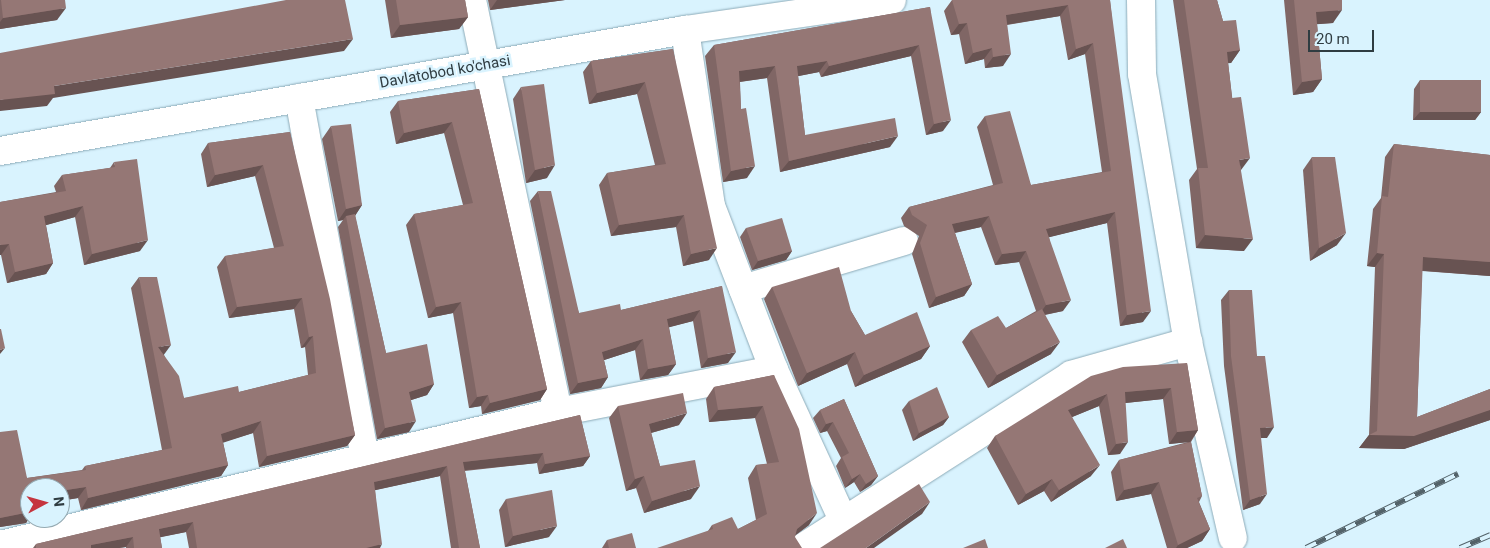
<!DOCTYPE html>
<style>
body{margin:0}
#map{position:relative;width:1490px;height:548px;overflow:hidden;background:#d9f3fe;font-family:Roboto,sans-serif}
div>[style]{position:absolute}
.roads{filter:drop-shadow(0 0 1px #8dabb8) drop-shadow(0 0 1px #8dabb8)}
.minor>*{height:28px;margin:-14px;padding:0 14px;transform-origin:14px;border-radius:14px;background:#fff}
.rail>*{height:5.5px;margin-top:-2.75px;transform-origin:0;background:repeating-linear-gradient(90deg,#d9f3fe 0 11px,#536269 0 22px);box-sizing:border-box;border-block:1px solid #536269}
.wall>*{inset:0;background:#806665}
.shaded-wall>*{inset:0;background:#685352}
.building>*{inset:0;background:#957775}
span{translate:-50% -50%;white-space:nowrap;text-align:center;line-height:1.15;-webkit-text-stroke:5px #d9f3fe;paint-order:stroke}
.street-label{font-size:15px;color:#2f3c41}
.north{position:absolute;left:20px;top:478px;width:50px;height:50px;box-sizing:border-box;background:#d9f3fe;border:1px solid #95aab2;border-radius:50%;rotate:84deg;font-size:14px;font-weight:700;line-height:20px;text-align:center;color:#2f3c41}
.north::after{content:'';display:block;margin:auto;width:18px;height:22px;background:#c5353f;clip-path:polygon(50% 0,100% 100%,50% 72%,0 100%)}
.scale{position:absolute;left:1308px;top:30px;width:66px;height:22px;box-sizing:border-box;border:2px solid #2f3c41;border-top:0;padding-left:6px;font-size:15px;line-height:18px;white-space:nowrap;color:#2f3c41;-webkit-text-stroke:4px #d9f3fe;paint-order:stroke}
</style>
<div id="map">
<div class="roads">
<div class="minor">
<i style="left:472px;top:0;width:421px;rotate:78.2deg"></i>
<i style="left:1141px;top:0;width:74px;rotate:89.2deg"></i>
<i style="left:1142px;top:74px;width:272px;rotate:80.3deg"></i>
<i style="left:1188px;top:342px;width:201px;rotate:77.1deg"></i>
<i style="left:685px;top:30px;width:178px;rotate:81.6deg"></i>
<i style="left:711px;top:206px;width:176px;rotate:69deg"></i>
<i style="left:774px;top:370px;width:167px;rotate:65.3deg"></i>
<i style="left:299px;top:98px;width:366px;rotate:79.6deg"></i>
<i style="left:0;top:151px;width:696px;rotate:-10.02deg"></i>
<i style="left:685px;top:30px;width:209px;rotate:-8.2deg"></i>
<i style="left:743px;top:289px;width:168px;rotate:-16.6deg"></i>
<i style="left:0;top:545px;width:574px;rotate:-13.41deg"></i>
<i style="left:558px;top:412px;width:220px;rotate:-11deg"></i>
<i style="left:802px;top:548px;width:320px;rotate:-32.7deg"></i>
<i style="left:1071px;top:375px;width:122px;rotate:-15.8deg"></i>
</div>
</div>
<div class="rail">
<i style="left:1306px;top:548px;width:169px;rotate:-26deg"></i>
<i style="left:1460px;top:548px;width:33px;rotate:-23deg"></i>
</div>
<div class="wall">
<i style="clip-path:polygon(0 0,65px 0,57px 20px,0 29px)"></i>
<i style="clip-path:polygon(385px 0,465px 0,468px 17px,459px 29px,391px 38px)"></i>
<i style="clip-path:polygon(488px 0,565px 0,490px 10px)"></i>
<i style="clip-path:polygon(952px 0,1110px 0,1143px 322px,1120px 326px,1107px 223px,1049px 237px,1063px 311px,1045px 315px,1051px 354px,988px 388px,962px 342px,971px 330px,1006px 328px,1036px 311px,1019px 262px,995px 265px,981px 227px,955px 233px,972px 284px,964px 296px,929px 308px,912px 254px,919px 236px,904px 226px,901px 218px,909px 207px,993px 185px,977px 127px,985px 116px,1031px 185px,1102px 172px,1085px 54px,1068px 60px,1060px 16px,1007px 25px,1003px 66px,985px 68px,984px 59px,965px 64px,959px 34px,951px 35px,944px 11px)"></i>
<i style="clip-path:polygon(1173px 0,1217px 0,1223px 21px,1240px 50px,1231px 63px,1228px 63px,1241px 170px,1244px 251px,1196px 248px,1189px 180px,1197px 169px)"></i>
<i style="clip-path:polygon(1284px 0,1342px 0,1333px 23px,1317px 24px,1322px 79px,1313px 92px,1293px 95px)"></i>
<i style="clip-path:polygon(930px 7px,943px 131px,926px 135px,911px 56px,821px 77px,819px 72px,798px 76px,805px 135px,890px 147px,780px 172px,767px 78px,740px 82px,741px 109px,747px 178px,723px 182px,705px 56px,714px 45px)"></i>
<i style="clip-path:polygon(673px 49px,709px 260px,683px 266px,676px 227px,611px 236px,599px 185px,607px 173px,655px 165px,637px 94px,589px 104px,583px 72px,591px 61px)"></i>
<i style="clip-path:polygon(1420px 80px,1481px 112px,1475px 120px,1413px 120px,1414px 89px)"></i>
<i style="clip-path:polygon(521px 87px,547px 178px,526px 183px,513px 99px)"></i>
<i style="clip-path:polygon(479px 89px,547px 389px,540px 400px,482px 414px,481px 406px,469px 408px,453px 313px,428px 318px,406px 225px,414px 214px,463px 205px,444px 133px,396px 144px,390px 112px,398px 101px)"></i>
<i style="clip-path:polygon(331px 126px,362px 205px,355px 216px,386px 353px,434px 384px,427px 395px,411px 400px,409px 432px,377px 439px,338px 227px,343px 220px,338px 221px,322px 139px)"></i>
<i style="clip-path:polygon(290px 132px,355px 435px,347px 446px,259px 467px,253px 433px,223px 442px,228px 465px,221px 476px,81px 510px,78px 498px,60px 501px,60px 488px,30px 488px,30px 517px,26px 523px,0 527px,0 432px,27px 478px,82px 470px,85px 466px,162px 450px,131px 288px,139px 277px,164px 355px,184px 398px,239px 392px,308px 375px,305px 347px,301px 348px,294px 309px,229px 318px,217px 267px,225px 256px,274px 248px,255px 176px,207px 187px,201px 154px,208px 143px)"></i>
<i style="clip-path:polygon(1394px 144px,1490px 155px,1490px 276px,1422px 271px,1417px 417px,1490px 389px,1490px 420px,1404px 449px,1359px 448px,1369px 435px,1375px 267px,1367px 266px,1373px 209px,1381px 198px,1385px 157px)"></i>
<i style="clip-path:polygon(1312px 157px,1337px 245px,1310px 261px,1303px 170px)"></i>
<i style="clip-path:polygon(114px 162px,140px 251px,84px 265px,75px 217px,46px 225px,53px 263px,46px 274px,7px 283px,1px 255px,0 202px,56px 192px,54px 186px,62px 175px,110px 168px)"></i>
<i style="clip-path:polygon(538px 191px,579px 313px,621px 310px,722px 286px,728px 363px,701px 368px,693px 321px,669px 327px,676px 364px,668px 375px,640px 380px,635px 350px,604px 360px,608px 377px,601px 388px,570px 394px,530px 201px)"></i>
<i style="clip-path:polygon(746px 228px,792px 251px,786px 260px,752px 270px,740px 237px)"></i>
<i style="clip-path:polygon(772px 287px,851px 311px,865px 335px,930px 346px,921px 359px,855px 387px,847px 364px,798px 386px,764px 299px)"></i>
<i style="clip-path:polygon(1229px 290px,1257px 356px,1267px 438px,1261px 438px,1260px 504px,1243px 510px,1224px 366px,1221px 300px)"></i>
<i style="clip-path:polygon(1187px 363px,1198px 430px,1191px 442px,1202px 496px,1199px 502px,1210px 529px,1202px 541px,1187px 548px,1167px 548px,1151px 494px,1116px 501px,1111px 472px,1119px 460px,1188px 442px,1169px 444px,1163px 399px,1125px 403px,1120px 454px,1108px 455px,1099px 406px,1072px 417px,1091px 476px,1051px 502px,1044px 491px,1018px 505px,987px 448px,995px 436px)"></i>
<i style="clip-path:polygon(774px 375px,809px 525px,795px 535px,708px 531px,712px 525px,738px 529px,756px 520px,748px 478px,756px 465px,767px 464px,755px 418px,709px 422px,706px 399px,714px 387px)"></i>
<i style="clip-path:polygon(844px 399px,878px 476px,871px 485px,860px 492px,854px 482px,845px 488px,836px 466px,841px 458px,827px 431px,820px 433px,813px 418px,820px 410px)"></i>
<i style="clip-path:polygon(909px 401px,949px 417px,943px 425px,913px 441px,902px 410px)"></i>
<i style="clip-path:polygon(618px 406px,679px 425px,651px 433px,660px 466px,691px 499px,644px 513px,636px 488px,626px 491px,609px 418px)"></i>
<i style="clip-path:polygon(580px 415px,590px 456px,583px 466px,539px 474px,537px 463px,465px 471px,480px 548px,451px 548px,440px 476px,375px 490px,380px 548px,189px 548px,186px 532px,160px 537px,162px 548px,126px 548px,126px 547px,119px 548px,33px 548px,36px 544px)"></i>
<i style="clip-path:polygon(506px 499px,549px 537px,505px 547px,499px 510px)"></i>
<i style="clip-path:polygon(607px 540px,636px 548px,602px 548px)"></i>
</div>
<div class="shaded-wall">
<i style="clip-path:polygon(497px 0,565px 0,490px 10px)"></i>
<i style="clip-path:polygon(1068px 5px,1060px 16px,998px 26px,1006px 15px)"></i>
<i style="clip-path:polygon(66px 8px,57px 20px,0 29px,0 22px,3px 18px)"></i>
<i style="clip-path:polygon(1342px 10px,1333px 23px,1307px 25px,1316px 12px)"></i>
<i style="clip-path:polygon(468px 17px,459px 29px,391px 38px,400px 25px)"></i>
<i style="clip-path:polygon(967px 23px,959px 34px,951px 35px,959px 24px)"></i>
<i style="clip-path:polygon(353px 39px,344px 51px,53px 98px,47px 106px,0 111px,0 100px,54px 86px)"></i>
<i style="clip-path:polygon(1093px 43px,1085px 54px,1068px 60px,1076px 49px)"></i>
<i style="clip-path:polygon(919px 45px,911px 56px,821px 77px,829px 66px)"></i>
<i style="clip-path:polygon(992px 48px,984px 59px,965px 64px,973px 53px)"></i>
<i style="clip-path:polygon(1240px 50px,1231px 63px,1218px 64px,1227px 52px)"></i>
<i style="clip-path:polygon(1011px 54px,1003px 66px,985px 68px,993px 57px)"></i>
<i style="clip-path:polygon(827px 61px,819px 72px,789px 78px,797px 66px)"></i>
<i style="clip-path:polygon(775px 66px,767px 78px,731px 83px,739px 71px)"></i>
<i style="clip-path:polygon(1322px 79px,1313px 92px,1293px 95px,1302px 82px)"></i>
<i style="clip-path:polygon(645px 82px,637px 94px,589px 104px,597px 93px)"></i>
<i style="clip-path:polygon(1420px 112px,1481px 112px,1475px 120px,1413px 120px)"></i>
<i style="clip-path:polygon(951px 120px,943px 131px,926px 135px,934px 124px)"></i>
<i style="clip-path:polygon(452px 122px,444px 133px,396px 144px,404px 133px)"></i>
<i style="clip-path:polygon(898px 136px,890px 147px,780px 172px,789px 161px)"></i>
<i style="clip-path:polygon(1250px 158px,1241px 170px,1239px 160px)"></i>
<i style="clip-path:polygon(263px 165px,255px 176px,207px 187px,215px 175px)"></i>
<i style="clip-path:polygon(555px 165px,547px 178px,526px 183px,535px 170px)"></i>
<i style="clip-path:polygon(755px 166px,747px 178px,723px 182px,731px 171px)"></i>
<i style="clip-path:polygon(362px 205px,354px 217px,346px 216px,343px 220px,338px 221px,346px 209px)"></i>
<i style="clip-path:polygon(83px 206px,75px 217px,36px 228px,44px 216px)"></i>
<i style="clip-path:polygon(1115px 212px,1107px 223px,1038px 240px,1046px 229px)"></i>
<i style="clip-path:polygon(684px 215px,676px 227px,611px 236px,619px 225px)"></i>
<i style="clip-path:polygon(989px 216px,981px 227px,944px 235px,952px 224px)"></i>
<i style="clip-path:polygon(1346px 233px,1337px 245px,1310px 261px,1319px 248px)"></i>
<i style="clip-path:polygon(1205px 235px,1253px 239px,1244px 251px,1196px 248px)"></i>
<i style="clip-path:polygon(148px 240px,140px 251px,84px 265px,92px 254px)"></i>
<i style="clip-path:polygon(9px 244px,1px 255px,0 255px,0 245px)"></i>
<i style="clip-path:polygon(717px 248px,709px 260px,683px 266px,691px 254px)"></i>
<i style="clip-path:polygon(792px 251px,786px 260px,752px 270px,758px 261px)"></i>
<i style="clip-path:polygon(1026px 251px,1019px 262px,995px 265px,1002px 254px)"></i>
<i style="clip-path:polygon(1377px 253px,1384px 254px,1375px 267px,1367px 266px)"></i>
<i style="clip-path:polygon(1423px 257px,1490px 262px,1490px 276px,1413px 270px)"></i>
<i style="clip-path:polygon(53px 263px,46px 274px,7px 283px,15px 272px)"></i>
<i style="clip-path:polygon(972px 284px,964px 296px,929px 308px,936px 297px)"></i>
<i style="clip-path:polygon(302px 298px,294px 309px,229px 318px,237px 307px)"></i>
<i style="clip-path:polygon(1071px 300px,1063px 311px,1038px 316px,1046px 305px)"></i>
<i style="clip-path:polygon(461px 302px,453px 313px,428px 318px,436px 307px)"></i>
<i style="clip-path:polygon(700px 310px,693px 321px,659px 330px,667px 319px)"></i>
<i style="clip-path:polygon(1151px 311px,1143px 322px,1120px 326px,1127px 315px)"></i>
<i style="clip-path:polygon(313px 336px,305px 347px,301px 348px,309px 337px)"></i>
<i style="clip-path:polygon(643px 339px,635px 350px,595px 363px,602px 352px)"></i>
<i style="clip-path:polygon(1060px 342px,1051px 354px,988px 388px,997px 375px)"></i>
<i style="clip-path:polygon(171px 345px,163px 356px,158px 347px)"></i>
<i style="clip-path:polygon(930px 346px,921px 359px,855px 387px,864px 375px)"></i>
<i style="clip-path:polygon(5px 348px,0 354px,0 350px)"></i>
<i style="clip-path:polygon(736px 352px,728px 363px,701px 368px,708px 358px)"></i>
<i style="clip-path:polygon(855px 352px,847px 364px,798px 386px,807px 373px)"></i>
<i style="clip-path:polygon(676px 364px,668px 375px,640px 380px,648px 369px)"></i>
<i style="clip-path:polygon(608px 377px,601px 388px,570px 394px,578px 383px)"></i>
<i style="clip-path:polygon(434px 384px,427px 395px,402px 403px,409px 392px)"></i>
<i style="clip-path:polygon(1171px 388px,1163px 399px,1116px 404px,1125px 392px)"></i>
<i style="clip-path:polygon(547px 389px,540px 400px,482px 414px,490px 403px)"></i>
<i style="clip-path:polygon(1107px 394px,1099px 406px,1060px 422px,1068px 410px)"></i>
<i style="clip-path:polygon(488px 395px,481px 406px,469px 408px,477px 397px)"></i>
<i style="clip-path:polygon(763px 406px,755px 418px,709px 422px,718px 410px)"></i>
<i style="clip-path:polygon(1490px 410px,1490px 420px,1404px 449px,1359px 448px,1369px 435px)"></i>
<i style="clip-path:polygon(687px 413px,679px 425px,640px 436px,649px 424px)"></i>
<i style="clip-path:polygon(949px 417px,943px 425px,913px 441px,919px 433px)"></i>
<i style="clip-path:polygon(261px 421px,253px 433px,213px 446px,221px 434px)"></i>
<i style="clip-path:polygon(416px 421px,409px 432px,377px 439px,385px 428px)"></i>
<i style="clip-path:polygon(833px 422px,827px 431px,820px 433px,826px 424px)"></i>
<i style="clip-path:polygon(1274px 427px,1267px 438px,1252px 438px,1260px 428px)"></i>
<i style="clip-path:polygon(1198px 430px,1190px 442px,1169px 444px,1177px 432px)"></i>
<i style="clip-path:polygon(355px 435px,347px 446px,259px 467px,267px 456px)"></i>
<i style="clip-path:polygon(1128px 442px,1120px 454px,1108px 455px,1116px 444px)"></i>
<i style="clip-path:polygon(543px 453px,537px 463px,456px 471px,463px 462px)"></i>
<i style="clip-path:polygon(590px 456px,583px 466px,539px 474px,545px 464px)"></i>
<i style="clip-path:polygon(228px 465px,221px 476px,81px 510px,88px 498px)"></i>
<i style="clip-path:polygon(1100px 465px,1091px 476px,1051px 502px,1059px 490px)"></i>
<i style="clip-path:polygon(447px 466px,440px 476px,367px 492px,374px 482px)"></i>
<i style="clip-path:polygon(860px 474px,854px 482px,845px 488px,852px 479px)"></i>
<i style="clip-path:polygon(644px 476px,636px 488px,626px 491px,635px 479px)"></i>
<i style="clip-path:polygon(878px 476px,871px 485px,860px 492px,866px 484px)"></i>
<i style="clip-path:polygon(1052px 479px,1044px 491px,1018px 505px,1026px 494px)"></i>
<i style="clip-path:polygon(1159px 482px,1151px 494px,1116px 501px,1124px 490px)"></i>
<i style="clip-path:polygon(700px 486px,691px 499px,644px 513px,652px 501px)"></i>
<i style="clip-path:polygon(86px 487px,78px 498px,60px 501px,60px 491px)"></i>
<i style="clip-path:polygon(1267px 494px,1260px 504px,1243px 510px,1250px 500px)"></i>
<i style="clip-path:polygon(930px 502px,922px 514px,874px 548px,866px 548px)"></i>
<i style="clip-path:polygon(30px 512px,30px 517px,26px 523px,0 527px,0 518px)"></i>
<i style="clip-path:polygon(817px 513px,809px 525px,788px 541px,797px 529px)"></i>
<i style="clip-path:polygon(193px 522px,186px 532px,152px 539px,159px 529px)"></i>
<i style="clip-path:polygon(557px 526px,549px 537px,505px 547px,513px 536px)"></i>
<i style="clip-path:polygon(1210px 529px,1202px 541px,1187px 548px,1176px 548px,1178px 545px)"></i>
<i style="clip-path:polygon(133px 537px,126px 547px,119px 548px,89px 548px,91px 545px)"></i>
<i style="clip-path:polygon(382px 544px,380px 548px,366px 548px)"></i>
</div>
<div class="building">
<i style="clip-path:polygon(1px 0,65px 0,66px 8px,3px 18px)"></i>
<i style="clip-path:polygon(286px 0,345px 0,353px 39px,54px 86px,55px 94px,0 100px,0 53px)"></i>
<i style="clip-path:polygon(396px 0,465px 0,468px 17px,400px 25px)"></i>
<i style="clip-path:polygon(952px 0,1110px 0,1151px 311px,1127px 315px,1115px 212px,1046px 229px,1071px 300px,1046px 305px,1026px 251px,1002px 254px,989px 216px,952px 224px,972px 284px,936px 297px,920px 243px,927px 225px,912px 215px,909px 207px,1003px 183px,985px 116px,1010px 111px,1031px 185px,1111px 171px,1093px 43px,1076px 49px,1068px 5px,1006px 15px,1011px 54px,993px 57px,992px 48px,973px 53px,967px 23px,959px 24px)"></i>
<i style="clip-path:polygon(1184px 0,1217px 0,1223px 21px,1236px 20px,1240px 50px,1227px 52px,1232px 98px,1241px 97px,1250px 158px,1239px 160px,1253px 239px,1205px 235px,1198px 168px,1208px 168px)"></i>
<i style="clip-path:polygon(1294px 0,1342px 0,1342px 10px,1316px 12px,1322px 79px,1302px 82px)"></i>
<i style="clip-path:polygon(930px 7px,951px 120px,934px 124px,919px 45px,829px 66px,827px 61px,797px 66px,805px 135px,895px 118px,898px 136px,789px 161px,775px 66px,739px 71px,741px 109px,746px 108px,755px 166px,731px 171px,714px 45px)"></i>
<i style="clip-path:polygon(673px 49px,717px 248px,691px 254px,684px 215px,619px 225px,607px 173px,666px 164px,645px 82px,597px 93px,591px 61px)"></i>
<i style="clip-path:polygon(1420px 80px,1481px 80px,1481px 112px,1420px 112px)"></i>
<i style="clip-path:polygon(544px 84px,555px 165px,535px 170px,521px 87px)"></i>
<i style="clip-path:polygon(479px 89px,547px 389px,490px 403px,488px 395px,477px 397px,461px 302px,436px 307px,414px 214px,473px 203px,452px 122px,404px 133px,398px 101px)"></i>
<i style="clip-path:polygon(351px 124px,362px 205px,346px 209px,331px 126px)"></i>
<i style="clip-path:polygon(290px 132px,330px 299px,355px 435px,267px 456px,261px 421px,221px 434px,228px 465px,88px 498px,86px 487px,60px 491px,60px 488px,30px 488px,30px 512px,0 518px,0 432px,17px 430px,27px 478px,86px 470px,85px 466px,172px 448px,139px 277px,157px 277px,171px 345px,158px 347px,179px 376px,184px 398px,238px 386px,239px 392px,316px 373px,313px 336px,309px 337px,302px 298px,237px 307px,225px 256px,284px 246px,263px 165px,215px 175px,208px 143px)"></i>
<i style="clip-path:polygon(1394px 144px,1490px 155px,1490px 262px,1423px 257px,1417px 417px,1490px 389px,1490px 410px,1414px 436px,1369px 435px,1377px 431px,1384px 254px,1377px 253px,1382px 196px,1388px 197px)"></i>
<i style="clip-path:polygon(1312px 157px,1335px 157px,1346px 233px,1319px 248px)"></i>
<i style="clip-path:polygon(137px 159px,148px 240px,92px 254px,83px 206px,44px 216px,53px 263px,15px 272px,9px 244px,0 245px,0 202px,66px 191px,62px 175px,115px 167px,114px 162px)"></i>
<i style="clip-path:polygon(538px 191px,551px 191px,579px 313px,620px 304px,621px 310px,722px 286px,736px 352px,708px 358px,700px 310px,667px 319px,676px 364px,648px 369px,643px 339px,602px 352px,608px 377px,578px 383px)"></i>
<i style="clip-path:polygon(355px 214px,386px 353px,427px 344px,434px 384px,409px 392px,416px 421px,385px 428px,346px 216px)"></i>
<i style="clip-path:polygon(782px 218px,792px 251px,758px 261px,746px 228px)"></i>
<i style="clip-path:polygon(839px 267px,851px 311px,865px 335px,917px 312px,930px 346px,864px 375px,855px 352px,807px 373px,772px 287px)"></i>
<i style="clip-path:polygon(1229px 290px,1252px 290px,1257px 356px,1265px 356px,1274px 427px,1260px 428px,1267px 494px,1250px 500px,1231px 356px)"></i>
<i style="clip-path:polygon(1042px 309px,1060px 342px,997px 375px,971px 330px,998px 316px,1006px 328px)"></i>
<i style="clip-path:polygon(0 329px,1px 329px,5px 348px,0 350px)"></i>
<i style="clip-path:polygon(1187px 363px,1198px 430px,1177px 432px,1171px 388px,1125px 392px,1128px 442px,1116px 444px,1107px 394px,1068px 410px,1100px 465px,1059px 490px,1052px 479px,1026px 494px,995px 436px,1091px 376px,1123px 367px)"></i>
<i style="clip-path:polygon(774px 375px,799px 429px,817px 513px,797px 529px,795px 537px,802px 548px,657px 548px,713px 529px,712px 525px,732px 517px,738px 529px,767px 514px,756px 465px,779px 462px,763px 406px,718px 410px,714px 387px)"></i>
<i style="clip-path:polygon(937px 387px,949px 417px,919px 433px,909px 401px)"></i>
<i style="clip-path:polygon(683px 393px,687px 413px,649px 424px,660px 466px,695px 460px,700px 486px,652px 501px,644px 476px,635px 479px,618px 406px)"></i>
<i style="clip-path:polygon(844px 399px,878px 476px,866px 484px,860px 474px,852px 479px,842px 457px,849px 453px,833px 422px,826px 424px,820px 410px)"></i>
<i style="clip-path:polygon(580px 415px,590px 456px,545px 464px,543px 453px,463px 462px,480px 548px,459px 548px,447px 466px,374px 482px,382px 544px,366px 548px,197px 548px,193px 522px,159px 529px,162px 548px,134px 548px,133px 537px,91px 545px,91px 548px,36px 548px,36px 544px)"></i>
<i style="clip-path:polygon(1191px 442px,1202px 496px,1197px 498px,1210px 529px,1178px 545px,1159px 482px,1124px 490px,1119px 460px)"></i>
<i style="clip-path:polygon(919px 484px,930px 502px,866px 548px,820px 548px)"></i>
<i style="clip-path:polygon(552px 490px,557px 526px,513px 536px,506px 499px)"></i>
<i style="clip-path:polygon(632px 533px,636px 548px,609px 548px,607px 540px)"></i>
<i style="clip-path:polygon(985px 539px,988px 548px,963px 548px)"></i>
<i style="clip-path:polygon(1123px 539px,1127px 548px,1105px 548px)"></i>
</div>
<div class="street-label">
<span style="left:445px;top:72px;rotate:-10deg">Davlatobod ko'chasi</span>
</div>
<div class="north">N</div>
<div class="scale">20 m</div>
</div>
